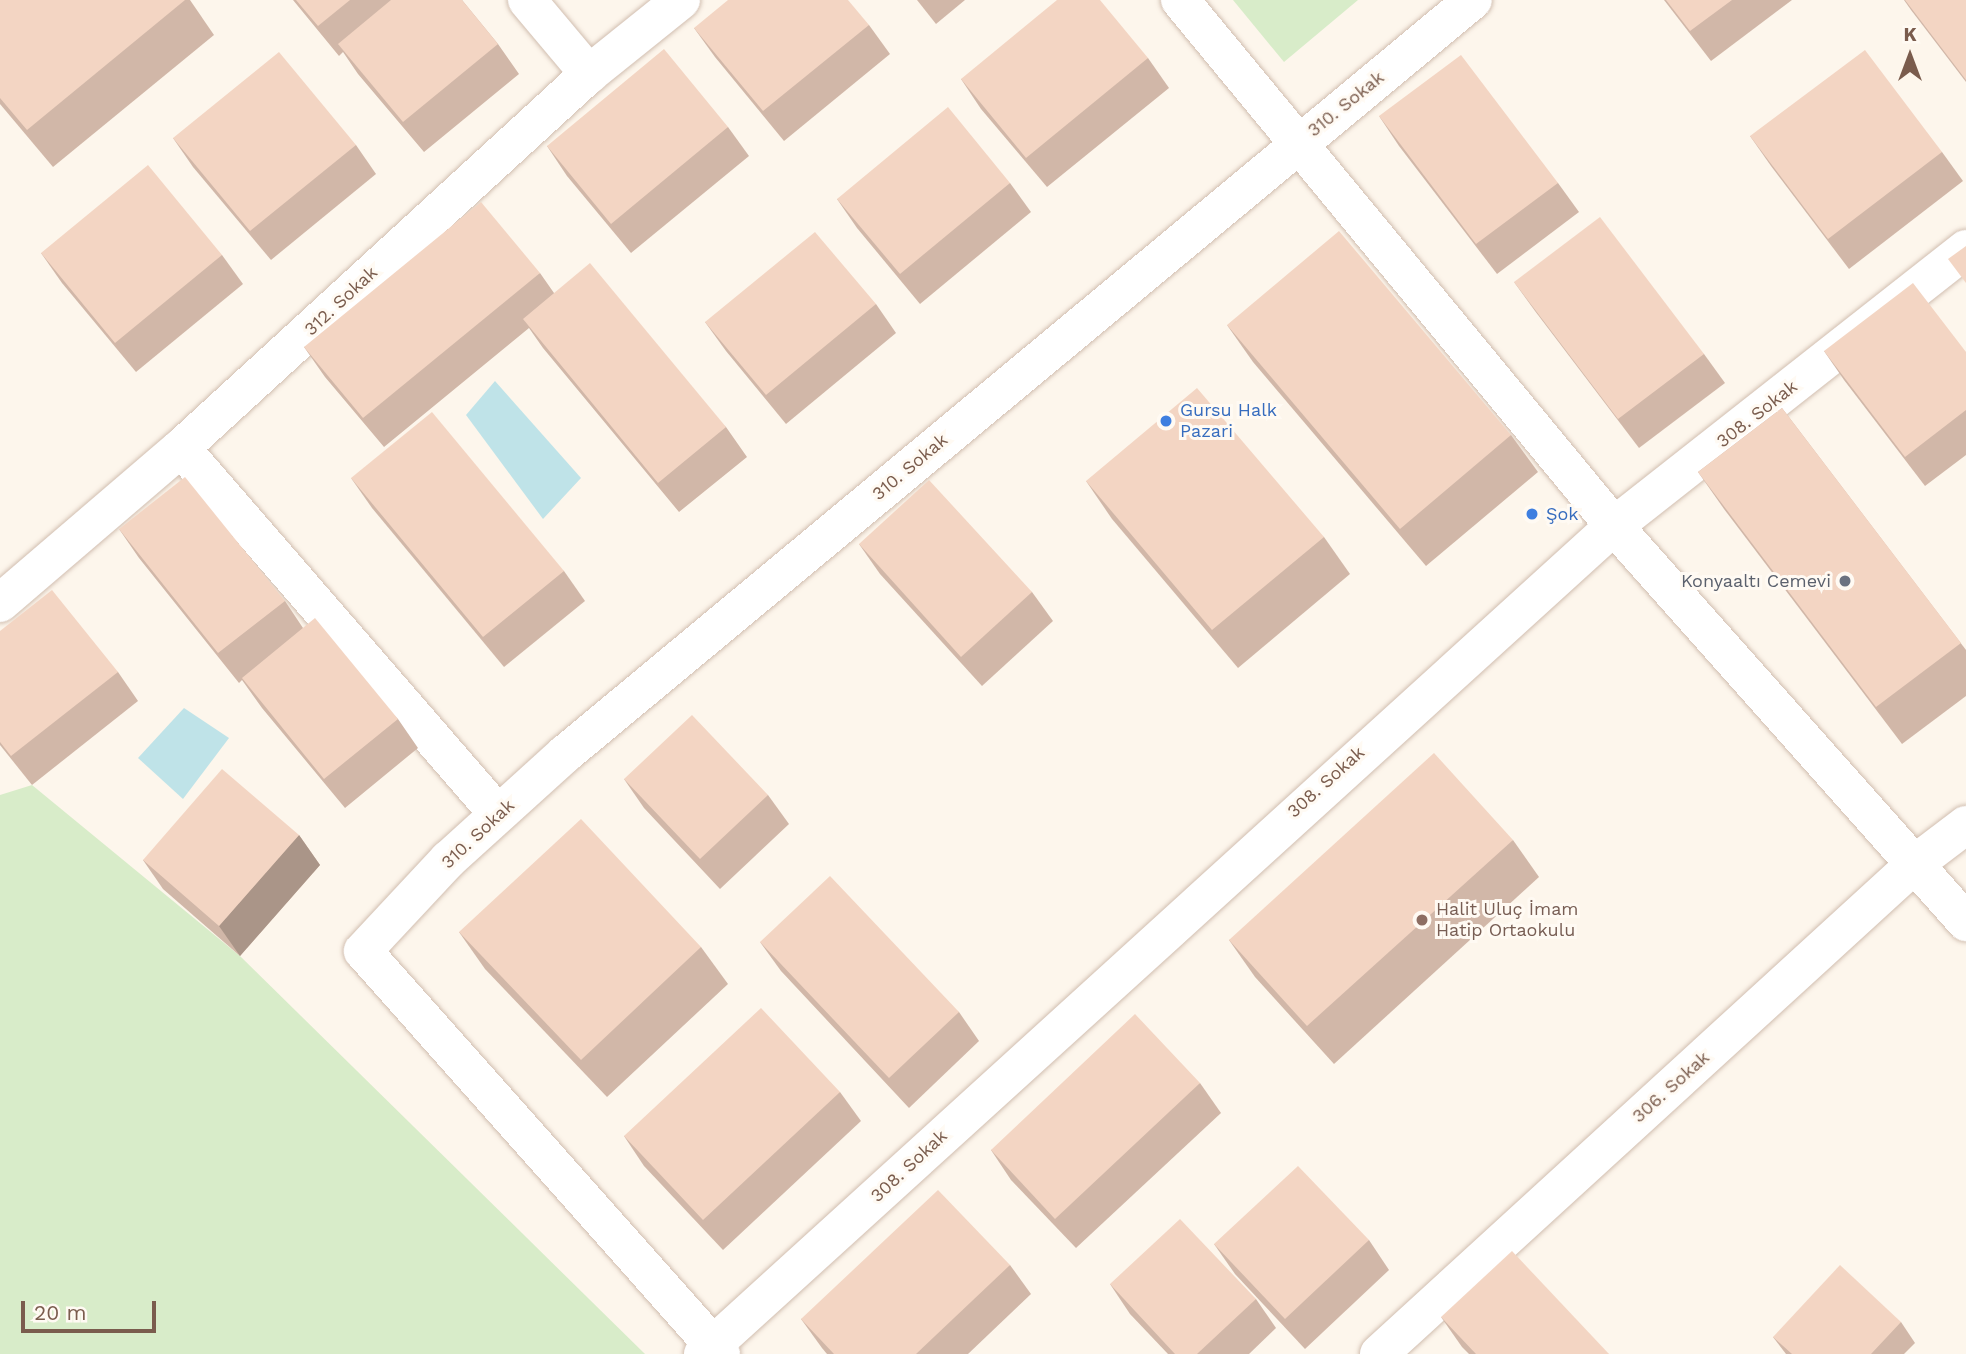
<!DOCTYPE html>
<meta charset="utf-8">
<style>
body{margin:0}
#map{position:relative;width:1966px;height:1354px;overflow:hidden;background:#fdf6ec;font-family:"Work Sans",sans-serif}
div>[style]{position:absolute}
.green>*{inset:0;background:#d8ecc9}
.water>*{inset:0;background:#bfe3e8}
.roads{filter:drop-shadow(0 0 2px #d1beb0) drop-shadow(0 0 2px #d1beb0)}
.minor>*{height:38px;margin:-19px;padding:0 19px;transform-origin:19px;border-radius:19px;background:#fff}
.wall>*{inset:0;background:#d1b7a8}
.shaded-wall>*{inset:0;background:#aa9588}
.building>*{inset:0;background:#f3d5c3}
.dots>*{width:19px;height:19px;translate:-50% -50%;box-sizing:border-box;border:4px solid #fffaf3;border-radius:50%}
span{translate:-50% -50%;white-space:nowrap;text-align:center;line-height:1.15;-webkit-text-stroke:6px #fffaf3;paint-order:stroke}
.street-label{font-size:18px;color:#7a5c4d}
.shop-label{font-size:18px;color:#366cbe}
.left{translate:0 -50%;text-align:left}
.worship-label{font-size:18px;color:#5b616d}
.right{translate:-100% -50%;text-align:right}
.education-label{font-size:18px;color:#785e54}
.north{position:absolute;left:1875px;top:21px;width:70px;height:70px;-webkit-text-stroke:5px #fffaf3;paint-order:stroke;rotate:0deg;font-size:19px;font-weight:700;line-height:28px;text-align:center;color:#7a5c4d}
.north::after{content:'';display:block;margin:auto;width:24px;height:32px;background:#7a5c4d;clip-path:polygon(50% 0,100% 100%,50% 72%,0 100%)}
.scale{position:absolute;left:21px;top:1301px;width:135px;height:32px;box-sizing:border-box;border:4px solid #7a5c4d;border-top:0;padding-left:9px;font-size:21px;line-height:24px;white-space:nowrap;color:#7a5c4d;-webkit-text-stroke:5px #fffaf3;paint-order:stroke}
</style>
<div id="map">
<div class="green">
<i style="clip-path:polygon(1233px 0,1358px 0,1284px 62px)"></i>
<i style="clip-path:polygon(32px 785px,240px 956px,645px 1354px,0 1354px,0 795px)"></i>
</div>
<div class="water">
<i style="clip-path:polygon(495px 381px,581px 478px,543px 519px,466px 415px)"></i>
<i style="clip-path:polygon(184px 708px,229px 738px,183px 799px,138px 758px)"></i>
</div>
<div class="roads">
<div class="minor">
<i style="left:527px;top:0;width:97px;rotate:50deg"></i>
<i style="left:1180px;top:0;width:682px;rotate:50.47deg"></i>
<i style="left:1614px;top:526px;width:530px;rotate:48.37deg"></i>
<i style="left:181px;top:448px;width:484px;rotate:49.1deg"></i>
<i style="left:0;top:603px;width:238px;rotate:-40.6deg"></i>
<i style="left:181px;top:448px;width:553px;rotate:-42.51deg"></i>
<i style="left:589px;top:74px;width:118px;rotate:-38.8deg"></i>
<i style="left:703px;top:1354px;width:1231px;rotate:-42.27deg"></i>
<i style="left:1614px;top:526px;width:448px;rotate:-38.2deg"></i>
<i style="left:721px;top:1354px;width:539px;rotate:-131.62deg"></i>
<i style="left:363px;top:951px;width:125px;rotate:-47deg"></i>
<i style="left:448px;top:860px;width:158px;rotate:-42.2deg"></i>
<i style="left:565px;top:754px;width:1180px;rotate:-39.71deg"></i>
<i style="left:1379px;top:1354px;width:728px;rotate:-42.44deg"></i>
<i style="left:1916px;top:863px;width:63px;rotate:-37.2deg"></i>
</div>
</div>
<div class="wall">
<i style="clip-path:polygon(0 0,190px 0,214px 35px,53px 167px,0 104px)"></i>
<i style="clip-path:polygon(293px 0,462px 0,498px 44px,519px 74px,424px 152px,358px 74px,343px 52px,339px 56px)"></i>
<i style="clip-path:polygon(917px 0,965px 0,936px 24px)"></i>
<i style="clip-path:polygon(1664px 0,1792px 0,1711px 61px)"></i>
<i style="clip-path:polygon(1904px 0,1966px 0,1966px 82px,1911px 10px)"></i>
<i style="clip-path:polygon(869px 25px,890px 54px,784px 141px,715px 57px,694px 28px)"></i>
<i style="clip-path:polygon(1148px 58px,1169px 88px,1047px 187px,981px 109px,961px 79px)"></i>
<i style="clip-path:polygon(1379px 116px,1558px 183px,1579px 212px,1497px 274px,1399px 146px)"></i>
<i style="clip-path:polygon(728px 127px,749px 156px,631px 253px,567px 176px,547px 146px)"></i>
<i style="clip-path:polygon(1750px 136px,1942px 152px,1963px 181px,1849px 269px,1771px 166px)"></i>
<i style="clip-path:polygon(173px 138px,356px 145px,376px 174px,271px 260px,193px 167px)"></i>
<i style="clip-path:polygon(1010px 183px,1031px 212px,920px 304px,857px 228px,837px 199px)"></i>
<i style="clip-path:polygon(41px 253px,222px 255px,243px 284px,136px 372px,62px 283px)"></i>
<i style="clip-path:polygon(540px 273px,554px 293px,726px 427px,747px 457px,679px 512px,543px 348px,529px 328px,384px 447px,325px 377px,304px 347px)"></i>
<i style="clip-path:polygon(1514px 282px,1704px 354px,1725px 383px,1639px 448px,1535px 311px)"></i>
<i style="clip-path:polygon(876px 304px,896px 333px,786px 424px,726px 351px,705px 322px)"></i>
<i style="clip-path:polygon(1227px 325px,1511px 435px,1538px 472px,1426px 566px,1253px 362px)"></i>
<i style="clip-path:polygon(1824px 351px,1966px 352px,1966px 455px,1925px 486px,1844px 380px)"></i>
<i style="clip-path:polygon(1782px 408px,1966px 650px,1966px 696px,1902px 744px,1724px 509px,1698px 472px)"></i>
<i style="clip-path:polygon(351px 478px,564px 571px,585px 601px,504px 667px,372px 508px)"></i>
<i style="clip-path:polygon(1086px 481px,1324px 537px,1350px 574px,1238px 668px,1112px 519px)"></i>
<i style="clip-path:polygon(119px 529px,285px 601px,303px 628px,398px 719px,418px 748px,345px 808px,262px 708px,242px 680px,239px 683px,139px 558px)"></i>
<i style="clip-path:polygon(859px 544px,1032px 592px,1053px 621px,982px 686px,880px 574px)"></i>
<i style="clip-path:polygon(0 631px,118px 672px,138px 701px,32px 785px,0 745px)"></i>
<i style="clip-path:polygon(624px 779px,768px 795px,789px 824px,720px 889px,644px 808px)"></i>
<i style="clip-path:polygon(299px 835px,320px 865px,240px 956px,163px 889px,143px 860px)"></i>
<i style="clip-path:polygon(1513px 840px,1539px 877px,1334px 1064px,1255px 977px,1229px 940px)"></i>
<i style="clip-path:polygon(459px 932px,701px 947px,728px 984px,607px 1097px,485px 969px)"></i>
<i style="clip-path:polygon(760px 942px,959px 1012px,979px 1041px,909px 1108px,781px 971px)"></i>
<i style="clip-path:polygon(1200px 1083px,1221px 1113px,1076px 1248px,1011px 1180px,991px 1150px)"></i>
<i style="clip-path:polygon(840px 1092px,861px 1121px,723px 1250px,644px 1166px,624px 1136px)"></i>
<i style="clip-path:polygon(1369px 1240px,1389px 1270px,1305px 1349px,1235px 1274px,1214px 1244px)"></i>
<i style="clip-path:polygon(1010px 1265px,1031px 1294px,968px 1354px,827px 1354px,822px 1348px,801px 1319px)"></i>
<i style="clip-path:polygon(1110px 1284px,1256px 1299px,1276px 1328px,1249px 1354px,1168px 1354px,1130px 1314px)"></i>
<i style="clip-path:polygon(1441px 1317px,1609px 1354px,1469px 1354px,1462px 1347px)"></i>
<i style="clip-path:polygon(1901px 1322px,1915px 1343px,1904px 1354px,1786px 1354px,1773px 1337px)"></i>
</div>
<div class="shaded-wall">
<i style="clip-path:polygon(299px 835px,320px 865px,240px 956px,219px 926px)"></i>
</div>
<div class="building">
<i style="clip-path:polygon(0 0,185px 0,27px 130px,0 98px)"></i>
<i style="clip-path:polygon(296px 0,350px 0,318px 26px)"></i>
<i style="clip-path:polygon(391px 0,462px 0,498px 44px,403px 122px,338px 44px)"></i>
<i style="clip-path:polygon(728px 0,848px 0,869px 25px,763px 111px,694px 28px)"></i>
<i style="clip-path:polygon(1057px 0,1100px 0,1148px 58px,1026px 158px,961px 79px)"></i>
<i style="clip-path:polygon(1666px 0,1732px 0,1690px 31px)"></i>
<i style="clip-path:polygon(1905px 0,1966px 0,1966px 80px)"></i>
<i style="clip-path:polygon(664px 49px,728px 127px,611px 224px,547px 146px)"></i>
<i style="clip-path:polygon(1865px 50px,1942px 152px,1828px 239px,1750px 136px)"></i>
<i style="clip-path:polygon(279px 52px,356px 145px,250px 231px,173px 138px)"></i>
<i style="clip-path:polygon(1461px 55px,1558px 183px,1476px 244px,1379px 116px)"></i>
<i style="clip-path:polygon(948px 107px,1010px 183px,900px 274px,837px 199px)"></i>
<i style="clip-path:polygon(148px 165px,222px 255px,115px 343px,41px 253px)"></i>
<i style="clip-path:polygon(481px 202px,540px 273px,363px 418px,304px 347px)"></i>
<i style="clip-path:polygon(1600px 217px,1704px 354px,1618px 419px,1514px 282px)"></i>
<i style="clip-path:polygon(1339px 231px,1511px 435px,1400px 529px,1227px 325px)"></i>
<i style="clip-path:polygon(815px 232px,876px 304px,766px 395px,705px 322px)"></i>
<i style="clip-path:polygon(1966px 246px,1966px 283px,1948px 259px)"></i>
<i style="clip-path:polygon(590px 263px,726px 427px,658px 483px,523px 319px)"></i>
<i style="clip-path:polygon(1913px 283px,1966px 352px,1966px 410px,1905px 457px,1824px 351px)"></i>
<i style="clip-path:polygon(1197px 388px,1324px 537px,1212px 630px,1086px 481px)"></i>
<i style="clip-path:polygon(1782px 408px,1961px 643px,1876px 707px,1698px 472px)"></i>
<i style="clip-path:polygon(432px 412px,564px 571px,483px 637px,351px 478px)"></i>
<i style="clip-path:polygon(185px 477px,285px 601px,218px 653px,119px 529px)"></i>
<i style="clip-path:polygon(929px 480px,1032px 592px,961px 657px,859px 544px)"></i>
<i style="clip-path:polygon(52px 590px,118px 672px,11px 756px,0 742px,0 631px)"></i>
<i style="clip-path:polygon(315px 618px,398px 719px,324px 779px,242px 678px)"></i>
<i style="clip-path:polygon(692px 715px,768px 795px,700px 859px,624px 779px)"></i>
<i style="clip-path:polygon(1434px 753px,1513px 840px,1307px 1026px,1229px 940px)"></i>
<i style="clip-path:polygon(222px 769px,299px 835px,219px 926px,143px 860px)"></i>
<i style="clip-path:polygon(581px 819px,701px 947px,581px 1060px,459px 932px)"></i>
<i style="clip-path:polygon(830px 876px,959px 1012px,889px 1078px,760px 942px)"></i>
<i style="clip-path:polygon(761px 1008px,840px 1092px,703px 1220px,624px 1136px)"></i>
<i style="clip-path:polygon(1135px 1014px,1200px 1083px,1055px 1219px,991px 1150px)"></i>
<i style="clip-path:polygon(1298px 1166px,1369px 1240px,1285px 1319px,1214px 1244px)"></i>
<i style="clip-path:polygon(938px 1190px,1010px 1265px,916px 1354px,834px 1354px,801px 1319px)"></i>
<i style="clip-path:polygon(1180px 1219px,1256px 1299px,1197px 1354px,1175px 1354px,1110px 1284px)"></i>
<i style="clip-path:polygon(1512px 1251px,1609px 1354px,1476px 1354px,1441px 1317px)"></i>
<i style="clip-path:polygon(1840px 1265px,1901px 1322px,1871px 1354px,1792px 1354px,1773px 1337px)"></i>
</div>
<div class="dots">
<i style="left:1166px;top:421px;background:#3f7fe0"></i>
<i style="left:1532px;top:514px;background:#3f7fe0"></i>
<i style="left:1845px;top:581px;background:#6b7280"></i>
<i style="left:1422px;top:920px;background:#8d6e63"></i>
</div>
<div class="street-label">
<span style="left:1346px;top:104px;rotate:-39deg">310. Sokak</span>
<span style="left:341px;top:301px;rotate:-43deg">312. Sokak</span>
<span style="left:1757px;top:414px;rotate:-38deg">308. Sokak</span>
<span style="left:910px;top:467px;rotate:-40deg">310. Sokak</span>
<span style="left:1326px;top:782px;rotate:-42deg">308. Sokak</span>
<span style="left:478px;top:834px;rotate:-43deg">310. Sokak</span>
<span style="left:1671px;top:1087px;rotate:-42deg">306. Sokak</span>
<span style="left:909px;top:1166px;rotate:-43deg">308. Sokak</span>
</div>
<div class="shop-label">
<span class="left" style="left:1180px;top:421px">Gursu Halk<br>Pazari</span>
<span class="left" style="left:1546px;top:514px">Şok</span>
</div>
<div class="worship-label">
<span class="right" style="left:1831px;top:581px">Konyaaltı Cemevi</span>
</div>
<div class="education-label">
<span class="left" style="left:1436px;top:920px">Halit Uluç İmam<br>Hatip Ortaokulu</span>
</div>
<div class="north">K</div>
<div class="scale">20 m</div>
</div>
